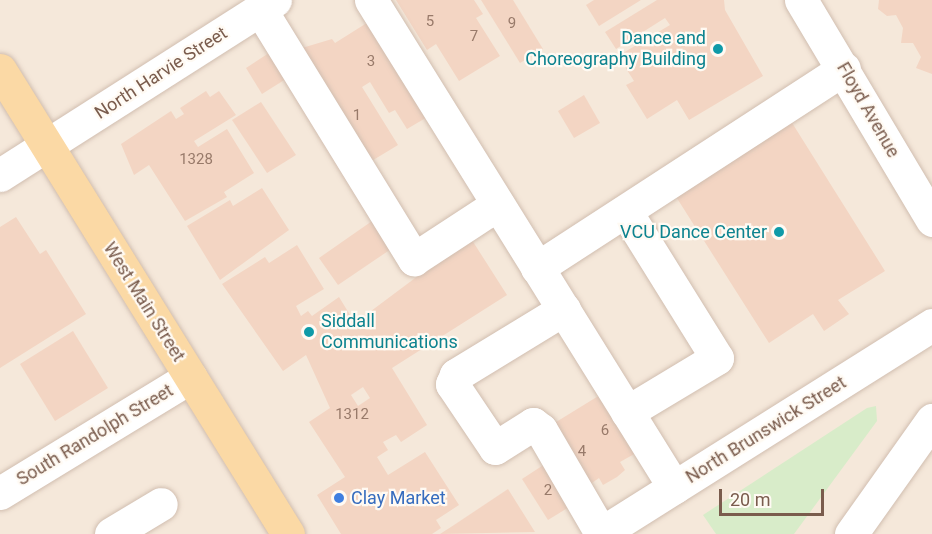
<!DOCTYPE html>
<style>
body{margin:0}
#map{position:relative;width:932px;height:534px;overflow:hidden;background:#fdf6ec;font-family:Roboto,sans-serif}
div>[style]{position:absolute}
.residential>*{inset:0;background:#f5e8da}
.green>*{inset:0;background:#d8ecc9}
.building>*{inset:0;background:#f3d5c3}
.roads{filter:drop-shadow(0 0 2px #d1beb0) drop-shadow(0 0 2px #d1beb0)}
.minor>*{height:33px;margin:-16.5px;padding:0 16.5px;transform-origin:16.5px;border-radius:16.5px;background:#fff}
.major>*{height:33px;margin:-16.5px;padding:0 16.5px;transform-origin:16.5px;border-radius:16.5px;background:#fbd9a5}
.dots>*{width:16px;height:16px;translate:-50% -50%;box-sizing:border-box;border:3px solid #fffaf3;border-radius:50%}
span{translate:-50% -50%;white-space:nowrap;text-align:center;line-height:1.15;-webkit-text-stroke:4.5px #fffaf3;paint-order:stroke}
.number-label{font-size:15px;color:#987a6a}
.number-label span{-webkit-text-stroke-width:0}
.culture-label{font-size:18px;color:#0d838f}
.right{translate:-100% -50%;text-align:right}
.left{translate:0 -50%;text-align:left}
.street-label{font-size:18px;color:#7a5c4d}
.shop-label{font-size:18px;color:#366cbe}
.scale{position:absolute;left:719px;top:489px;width:105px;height:27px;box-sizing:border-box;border:3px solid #7a5c4d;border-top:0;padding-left:8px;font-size:18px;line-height:21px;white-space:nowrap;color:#7a5c4d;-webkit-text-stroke:4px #fffaf3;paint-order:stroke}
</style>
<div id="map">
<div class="residential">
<i style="clip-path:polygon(0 0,932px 0,932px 534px,0 534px)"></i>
</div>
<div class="green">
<i style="clip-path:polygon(876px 406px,877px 421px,794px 534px,716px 534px,703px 515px,867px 408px)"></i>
</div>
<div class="building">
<i style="clip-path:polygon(396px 0,474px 0,483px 14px,476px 18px,500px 56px,459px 81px,436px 44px,427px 50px)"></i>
<i style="clip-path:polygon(481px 0,513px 0,543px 49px,520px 63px)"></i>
<i style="clip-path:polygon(594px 0,641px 0,599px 26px,586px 5px)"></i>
<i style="clip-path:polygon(657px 0,724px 0,725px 10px,763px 76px,689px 120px,677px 100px,647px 119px,626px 85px,634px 81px,618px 56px,670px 25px,665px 18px,616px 49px,605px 32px)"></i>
<i style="clip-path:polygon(879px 0,932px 0,932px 74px,916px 68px,921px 57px,913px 43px,901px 43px,903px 28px,896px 15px,887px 16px,878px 9px)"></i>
<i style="clip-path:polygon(370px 21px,429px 116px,407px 129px,395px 110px,389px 113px,370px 82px,362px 87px,398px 145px,365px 165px,302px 48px,332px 39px,335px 43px)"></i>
<i style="clip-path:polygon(272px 51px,289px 77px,262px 94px,246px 68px)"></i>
<i style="clip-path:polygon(206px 91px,210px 97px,219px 91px,236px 115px,194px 141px,198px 147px,227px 129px,254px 173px,224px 192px,227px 197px,185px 221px,149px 165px,134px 175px,121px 144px,171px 111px,176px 119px,184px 114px,180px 108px)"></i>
<i style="clip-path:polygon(584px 95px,600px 123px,574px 138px,558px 111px)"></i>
<i style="clip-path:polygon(261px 102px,296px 155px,267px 173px,232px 120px)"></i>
<i style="clip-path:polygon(789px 118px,885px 271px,838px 300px,849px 314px,824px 331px,813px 314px,769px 343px,673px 192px)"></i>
<i style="clip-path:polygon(262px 188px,289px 230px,220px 280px,187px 226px,230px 200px,233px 206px)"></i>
<i style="clip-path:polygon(16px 217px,40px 254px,46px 250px,86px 314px,0 368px,0 227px)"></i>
<i style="clip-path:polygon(375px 219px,394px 247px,338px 285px,319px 258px)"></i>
<i style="clip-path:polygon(evenodd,470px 237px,507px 295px,392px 368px,427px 425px,401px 442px,396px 435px,383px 442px,388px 450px,377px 457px,388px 475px,425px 452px,459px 505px,436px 520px,441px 528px,432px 534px,341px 534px,317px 495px,345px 477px,309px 422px,330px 408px,306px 355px,283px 371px,222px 284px,265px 257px,269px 263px,297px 245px,324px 289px,296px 306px,301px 316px,308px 311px,312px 316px,339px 297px,355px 323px,470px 237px,363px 387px,370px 398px,358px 406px,351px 395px,363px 387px)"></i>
<i style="clip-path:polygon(73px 331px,108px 388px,55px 421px,20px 364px)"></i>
<i style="clip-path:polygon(600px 395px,636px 453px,620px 462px,625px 470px,617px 477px,603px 485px,599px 478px,586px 487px,548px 427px)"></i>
<i style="clip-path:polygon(548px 462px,574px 504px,548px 520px,522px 479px)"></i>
<i style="clip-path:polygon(508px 489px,535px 532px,440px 534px,454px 525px)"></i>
</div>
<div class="roads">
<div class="minor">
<i style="left:371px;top:0;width:574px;rotate:58.11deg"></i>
<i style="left:801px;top:0;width:256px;rotate:59.2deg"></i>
<i style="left:260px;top:9px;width:294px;rotate:58.4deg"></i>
<i style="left:414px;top:259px;width:100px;rotate:-33.2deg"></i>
<i style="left:0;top:175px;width:326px;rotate:-32.5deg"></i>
<i style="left:626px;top:212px;width:172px;rotate:58.1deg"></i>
<i style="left:717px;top:358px;width:105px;rotate:149deg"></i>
<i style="left:537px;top:268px;width:366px;rotate:-33deg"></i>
<i style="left:564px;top:309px;width:127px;rotate:148.6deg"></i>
<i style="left:456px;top:375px;width:10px;rotate:114deg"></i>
<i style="left:452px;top:384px;width:77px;rotate:56.1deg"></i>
<i style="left:495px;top:448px;width:45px;rotate:-32.3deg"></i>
<i style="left:533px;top:424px;width:10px;rotate:37deg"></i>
<i style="left:541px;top:430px;width:119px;rotate:59.8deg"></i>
<i style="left:0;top:493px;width:223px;rotate:-31.4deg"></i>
<i style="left:111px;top:534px;width:58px;rotate:-31deg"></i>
<i style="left:600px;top:534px;width:392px;rotate:-32.2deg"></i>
<i style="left:851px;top:534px;width:140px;rotate:-54.6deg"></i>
</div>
<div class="major">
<i style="left:0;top:70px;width:546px;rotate:58.17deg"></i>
</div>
</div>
<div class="dots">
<i style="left:718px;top:49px;background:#0f9aa8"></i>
<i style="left:779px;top:232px;background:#0f9aa8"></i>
<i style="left:309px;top:332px;background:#0f9aa8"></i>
<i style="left:339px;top:498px;background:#3f7fe0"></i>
</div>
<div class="number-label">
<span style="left:430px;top:22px">5</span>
<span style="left:512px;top:24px">9</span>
<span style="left:474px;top:37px">7</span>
<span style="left:371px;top:62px">3</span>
<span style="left:357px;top:116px">1</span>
<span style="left:196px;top:160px">1328</span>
<span style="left:352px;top:415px">1312</span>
<span style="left:605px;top:431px">6</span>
<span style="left:582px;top:452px">4</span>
<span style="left:548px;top:491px">2</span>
</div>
<div class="culture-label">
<span class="right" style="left:706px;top:49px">Dance and<br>Choreography Building</span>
<span class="right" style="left:767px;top:232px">VCU Dance Center</span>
<span class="left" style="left:321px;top:332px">Siddall<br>Communications</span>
</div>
<div class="street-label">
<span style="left:161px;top:73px;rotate:-33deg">North Harvie Street</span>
<span style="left:868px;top:110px;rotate:60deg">Floyd Avenue</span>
<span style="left:144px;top:302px;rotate:58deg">West Main Street</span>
<span style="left:766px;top:430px;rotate:-32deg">North Brunswick Street</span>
<span style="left:95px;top:435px;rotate:-31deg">South Randolph Street</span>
</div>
<div class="shop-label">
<span class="left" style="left:351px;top:498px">Clay Market</span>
</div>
<div class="scale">20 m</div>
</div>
